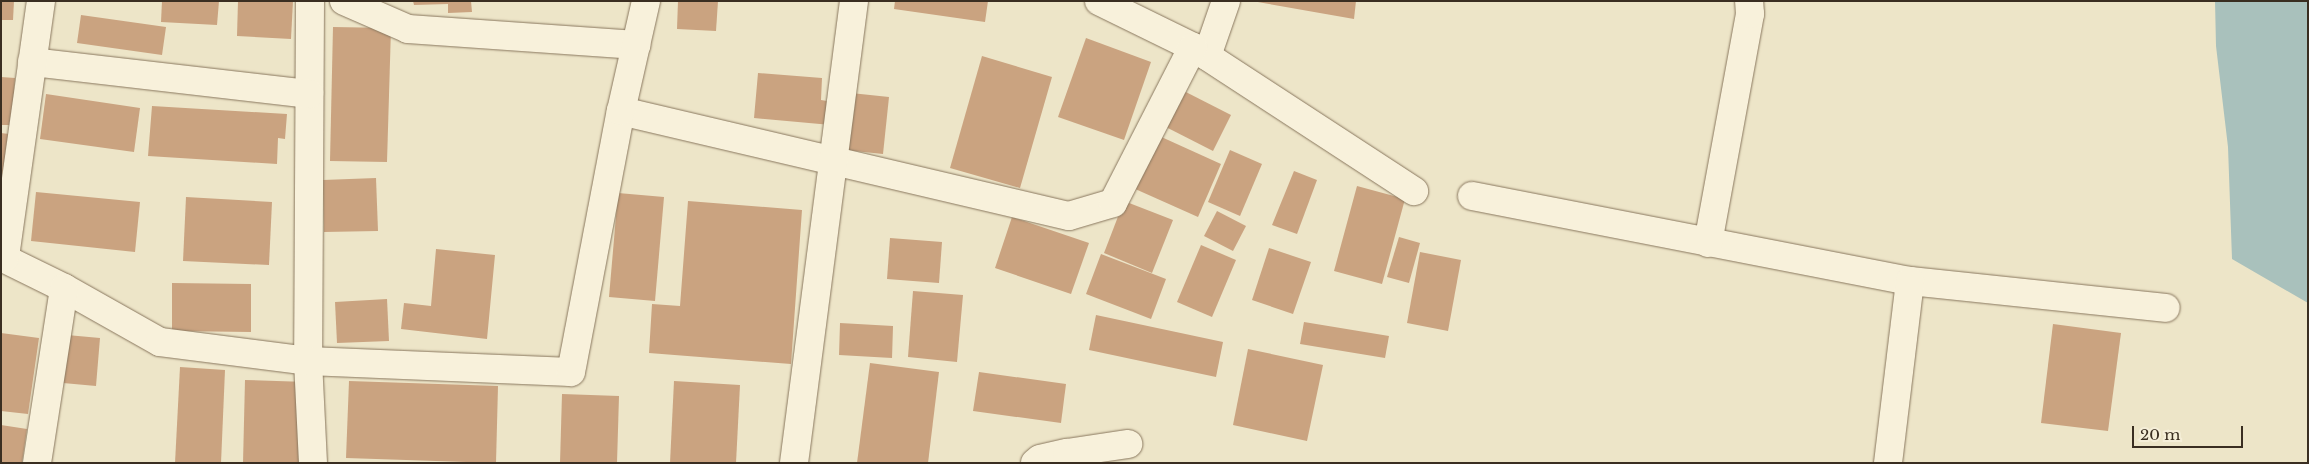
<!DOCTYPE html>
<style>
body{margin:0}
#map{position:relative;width:2309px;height:464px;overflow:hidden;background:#ede5c8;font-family:"Libre Baskerville",serif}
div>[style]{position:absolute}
.water>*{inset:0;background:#a9c1bc}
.building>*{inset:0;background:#caa380}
.roads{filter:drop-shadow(0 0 1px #89775e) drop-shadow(0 0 1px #89775e)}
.minor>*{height:28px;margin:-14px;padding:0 14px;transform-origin:14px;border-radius:14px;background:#f8f1db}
span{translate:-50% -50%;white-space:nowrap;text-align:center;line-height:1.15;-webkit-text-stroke:5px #f5eed8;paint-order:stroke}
.frame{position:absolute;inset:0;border:2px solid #3a2e21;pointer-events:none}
.scale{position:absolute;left:2132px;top:426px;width:111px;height:22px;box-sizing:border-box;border:2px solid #3a2e21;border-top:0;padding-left:6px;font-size:15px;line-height:18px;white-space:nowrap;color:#3a2e21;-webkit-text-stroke:4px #f5eed8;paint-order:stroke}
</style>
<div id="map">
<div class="water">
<i style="clip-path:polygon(2215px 1px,2308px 1px,2308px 303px,2232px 259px,2228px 147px,2216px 46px)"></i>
</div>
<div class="building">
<i style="clip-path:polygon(1px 1px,14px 1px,13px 20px,1px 20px)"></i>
<i style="clip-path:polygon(162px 1px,219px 1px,217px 25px,161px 22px)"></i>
<i style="clip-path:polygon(238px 1px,293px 1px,291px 39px,237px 36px)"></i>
<i style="clip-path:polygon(413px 1px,471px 1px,472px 12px,448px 13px,448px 4px,414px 5px)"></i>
<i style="clip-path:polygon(678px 1px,718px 1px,716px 31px,677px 29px)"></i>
<i style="clip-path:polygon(895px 1px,988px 1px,985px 22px,894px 9px)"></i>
<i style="clip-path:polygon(1252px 1px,1356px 1px,1354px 19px)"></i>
<i style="clip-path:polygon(81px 15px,166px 27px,162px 55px,77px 43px)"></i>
<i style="clip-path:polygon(333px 27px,391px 28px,387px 162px,330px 161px)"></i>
<i style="clip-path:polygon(1086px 38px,1151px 62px,1124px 140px,1058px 117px)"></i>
<i style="clip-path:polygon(982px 56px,1052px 77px,1020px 188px,950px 168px)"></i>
<i style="clip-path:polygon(758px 73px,822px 78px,821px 100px,833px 102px,831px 125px,754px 118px)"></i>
<i style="clip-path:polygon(1px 77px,15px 78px,12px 125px,1px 125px)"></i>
<i style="clip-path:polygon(1178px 88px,1231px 115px,1213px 151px,1160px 124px)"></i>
<i style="clip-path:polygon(851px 93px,889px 97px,883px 154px,845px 150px)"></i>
<i style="clip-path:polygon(46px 94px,140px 108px,134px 152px,40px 139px)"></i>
<i style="clip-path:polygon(152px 106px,287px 114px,285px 139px,278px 138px,277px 164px,148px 156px)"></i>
<i style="clip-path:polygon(1px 133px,17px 135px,1px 241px)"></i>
<i style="clip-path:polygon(1157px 135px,1221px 164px,1198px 217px,1133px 188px)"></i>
<i style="clip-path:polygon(1230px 150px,1262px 164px,1240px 216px,1208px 202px)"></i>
<i style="clip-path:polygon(1294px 171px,1317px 180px,1297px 234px,1272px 225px)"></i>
<i style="clip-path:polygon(376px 178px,378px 231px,324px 232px,323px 180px)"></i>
<i style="clip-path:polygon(1357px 186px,1405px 199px,1382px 284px,1334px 271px)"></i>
<i style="clip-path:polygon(36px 192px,140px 202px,135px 252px,31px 241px)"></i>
<i style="clip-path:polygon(618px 193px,664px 197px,655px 301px,609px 297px)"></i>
<i style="clip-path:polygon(186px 197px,272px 202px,269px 265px,183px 261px)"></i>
<i style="clip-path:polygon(688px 201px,802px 210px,791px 364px,649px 353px,652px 304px,680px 306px)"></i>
<i style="clip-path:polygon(1124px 201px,1173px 220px,1152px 273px,1104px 253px)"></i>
<i style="clip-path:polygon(1217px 211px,1246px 226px,1233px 251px,1204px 236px)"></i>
<i style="clip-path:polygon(1012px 217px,1089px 243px,1071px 294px,995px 268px)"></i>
<i style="clip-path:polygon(1399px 237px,1420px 243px,1409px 283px,1387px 277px)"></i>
<i style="clip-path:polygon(890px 238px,942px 242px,939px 283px,887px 279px)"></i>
<i style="clip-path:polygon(1201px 245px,1236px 260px,1212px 317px,1177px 302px)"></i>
<i style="clip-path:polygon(1269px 248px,1311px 262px,1293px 314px,1252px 300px)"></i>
<i style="clip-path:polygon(436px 249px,495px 255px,487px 339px,401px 329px,404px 303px,431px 306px)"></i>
<i style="clip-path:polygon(1420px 252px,1461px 260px,1448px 331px,1407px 323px)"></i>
<i style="clip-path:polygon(1101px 254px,1166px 279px,1151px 319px,1086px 294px)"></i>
<i style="clip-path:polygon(172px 283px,251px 284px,251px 332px,172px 331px)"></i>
<i style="clip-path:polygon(913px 291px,963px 295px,957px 362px,908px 357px)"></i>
<i style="clip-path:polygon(387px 299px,389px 341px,337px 343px,335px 302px)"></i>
<i style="clip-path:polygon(1096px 315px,1223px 342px,1216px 377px,1089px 350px)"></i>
<i style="clip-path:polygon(1304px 322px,1389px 336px,1385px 358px,1300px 344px)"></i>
<i style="clip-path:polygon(840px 323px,893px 326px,892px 358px,839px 355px)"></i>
<i style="clip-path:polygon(2053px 324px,2121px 333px,2108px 431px,2041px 423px)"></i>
<i style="clip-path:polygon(1px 333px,39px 338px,28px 414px,1px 411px)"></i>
<i style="clip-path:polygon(67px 335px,100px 338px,96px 386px,63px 383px)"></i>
<i style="clip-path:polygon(1248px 349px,1323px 365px,1307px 441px,1233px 425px)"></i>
<i style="clip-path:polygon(870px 363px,939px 372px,928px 463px,857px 463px)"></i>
<i style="clip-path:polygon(180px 367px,225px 370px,221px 463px,175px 463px)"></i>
<i style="clip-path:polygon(979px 372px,1066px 384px,1061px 423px,973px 411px)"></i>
<i style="clip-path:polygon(245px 380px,307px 382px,304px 463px,243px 463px)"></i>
<i style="clip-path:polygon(349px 381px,498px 386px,496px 463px,346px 458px)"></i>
<i style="clip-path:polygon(674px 381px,740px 385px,736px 463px,670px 463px)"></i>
<i style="clip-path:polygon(562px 394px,619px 396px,617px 463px,560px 463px)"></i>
<i style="clip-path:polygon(1px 425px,27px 429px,22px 463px,1px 463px)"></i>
</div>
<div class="roads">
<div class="minor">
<i style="left:310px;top:1px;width:360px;rotate:90.3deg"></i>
<i style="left:308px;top:361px;width:102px;rotate:87.2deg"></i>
<i style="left:344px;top:1px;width:70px;rotate:23.6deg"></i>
<i style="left:408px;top:29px;width:229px;rotate:4deg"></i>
<i style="left:1099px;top:1px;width:105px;rotate:26.1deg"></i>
<i style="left:1193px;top:47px;width:264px;rotate:33.1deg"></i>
<i style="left:1207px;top:56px;width:58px;rotate:-70.9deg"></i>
<i style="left:32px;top:62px;width:279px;rotate:6.6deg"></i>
<i style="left:621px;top:111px;width:460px;rotate:13.2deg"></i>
<i style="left:1069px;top:216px;width:46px;rotate:-16.5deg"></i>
<i style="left:1113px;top:203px;width:175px;rotate:-62.9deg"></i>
<i style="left:1472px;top:196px;width:446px;rotate:11deg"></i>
<i style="left:1910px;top:281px;width:257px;rotate:6deg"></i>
<i style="left:1708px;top:243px;width:233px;rotate:-79.6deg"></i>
<i style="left:1750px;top:14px;width:13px;rotate:-94deg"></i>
<i style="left:1px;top:257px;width:70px;rotate:26.2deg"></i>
<i style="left:64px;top:288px;width:110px;rotate:29.4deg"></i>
<i style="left:160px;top:342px;width:149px;rotate:7.3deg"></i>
<i style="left:308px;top:361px;width:263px;rotate:2.4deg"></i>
<i style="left:571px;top:372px;width:266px;rotate:-79.2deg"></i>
<i style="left:621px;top:111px;width:113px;rotate:-77.2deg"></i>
<i style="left:5px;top:257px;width:259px;rotate:-82deg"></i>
<i style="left:37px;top:463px;width:177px;rotate:-81.2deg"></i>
<i style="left:794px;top:463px;width:466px;rotate:-82.6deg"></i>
<i style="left:1035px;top:463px;width:6px;rotate:-39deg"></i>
<i style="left:1040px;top:459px;width:28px;rotate:-13deg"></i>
<i style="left:1067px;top:453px;width:62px;rotate:-8.4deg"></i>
<i style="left:1888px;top:463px;width:183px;rotate:-83.1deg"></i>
</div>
</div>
<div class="frame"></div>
<div class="scale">20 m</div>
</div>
